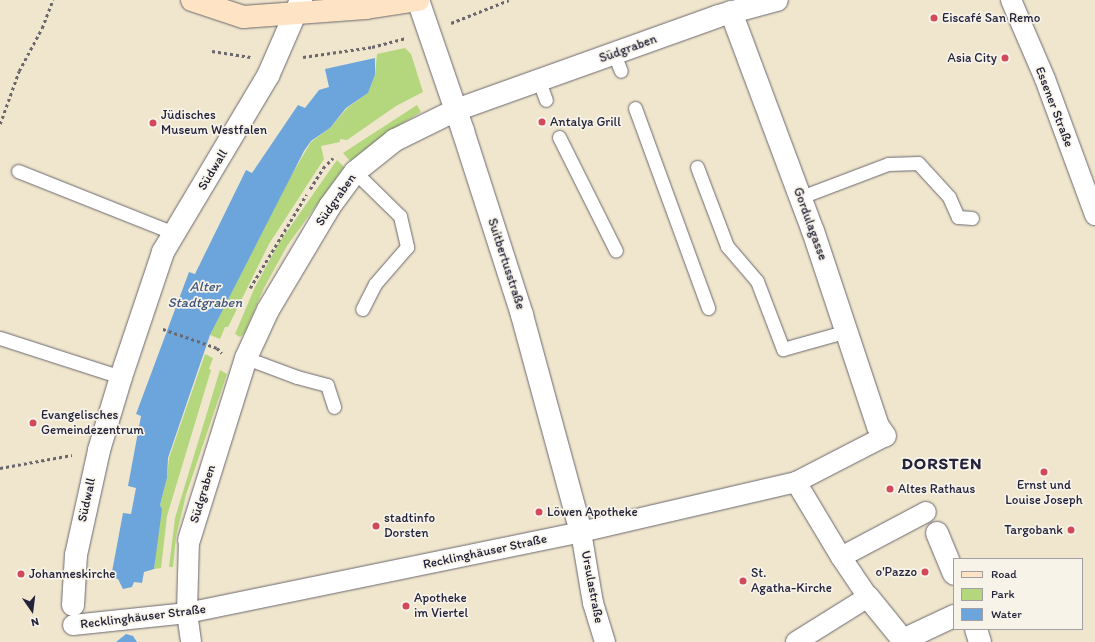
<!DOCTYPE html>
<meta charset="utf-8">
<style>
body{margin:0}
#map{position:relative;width:1095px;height:642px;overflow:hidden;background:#f0e6cd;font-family:Itim,sans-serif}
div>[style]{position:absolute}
.green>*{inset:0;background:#b4d67d}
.water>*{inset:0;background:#6ca5db}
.path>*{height:2.5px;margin-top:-1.25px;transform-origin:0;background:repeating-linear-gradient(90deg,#6a676e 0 3px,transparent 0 6px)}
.roads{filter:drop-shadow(0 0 1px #6a676e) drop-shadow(0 0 1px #6a676e)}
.service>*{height:13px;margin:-6.5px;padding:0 6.5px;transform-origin:6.5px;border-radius:6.5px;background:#fff}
.pedestrian>*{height:20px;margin:-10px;padding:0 10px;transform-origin:10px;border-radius:10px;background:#fff}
.minor>*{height:22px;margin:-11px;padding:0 11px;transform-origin:11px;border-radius:11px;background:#fff}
.secondary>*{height:22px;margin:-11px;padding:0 11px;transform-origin:11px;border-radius:11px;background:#fee4c5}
.dots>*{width:11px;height:11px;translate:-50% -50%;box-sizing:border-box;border:2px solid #f7f3e8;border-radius:50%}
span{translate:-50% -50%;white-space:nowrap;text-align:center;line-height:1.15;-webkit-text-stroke:3.5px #f7f3e8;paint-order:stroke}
.poi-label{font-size:13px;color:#22223b}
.left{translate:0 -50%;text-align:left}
.right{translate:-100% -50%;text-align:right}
.street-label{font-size:13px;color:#22223b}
.water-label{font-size:14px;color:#40567b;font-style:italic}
.district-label{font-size:17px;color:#22223b;font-weight:700;letter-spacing:1px}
.legend{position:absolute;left:953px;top:558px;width:130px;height:72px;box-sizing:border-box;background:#f7f3e8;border:1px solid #a29fa3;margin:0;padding:5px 7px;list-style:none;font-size:12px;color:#22223b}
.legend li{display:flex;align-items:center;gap:8px;height:20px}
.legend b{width:20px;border:1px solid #a29fa3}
.north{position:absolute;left:12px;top:590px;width:40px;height:40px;-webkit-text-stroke:3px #f7f3e8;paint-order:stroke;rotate:166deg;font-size:11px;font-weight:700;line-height:16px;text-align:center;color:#22223b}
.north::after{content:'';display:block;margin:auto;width:14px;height:18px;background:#22223b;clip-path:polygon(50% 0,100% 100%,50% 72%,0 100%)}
</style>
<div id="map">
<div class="green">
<i style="clip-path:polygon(405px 48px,411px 54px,423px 92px,396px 106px,347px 140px,340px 139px,340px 142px,321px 146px,324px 159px,269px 244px,228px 327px,225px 327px,220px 339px,210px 335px,285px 186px,311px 142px,330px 128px,347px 108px,368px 93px,375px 75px,377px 54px)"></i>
<i style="clip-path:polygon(417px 105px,421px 112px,385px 134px,350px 161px,343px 153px)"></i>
<i style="clip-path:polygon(337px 160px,344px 167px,287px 246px,264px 288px,244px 334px,240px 337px,235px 334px,255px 287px,279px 243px)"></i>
<i style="clip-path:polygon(205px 354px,213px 358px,209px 369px,211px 370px,167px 516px,161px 568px,154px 569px,157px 532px,162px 509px,160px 505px,167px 478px,169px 458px)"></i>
<i style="clip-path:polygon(220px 370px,227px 374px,186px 495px,176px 537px,173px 567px,169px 567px,175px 518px)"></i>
</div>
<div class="water">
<i style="clip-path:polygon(375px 58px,375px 75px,368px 93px,346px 108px,330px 128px,311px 141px,304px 151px,210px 335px,168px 458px,167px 478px,160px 505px,162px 509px,154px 569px,144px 572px,142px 583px,134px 582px,132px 587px,123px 589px,118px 579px,111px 577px,123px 513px,131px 514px,136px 488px,128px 486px,141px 416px,136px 414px,189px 272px,195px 274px,246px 170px,252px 173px,298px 105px,305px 108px,319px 90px,329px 87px,325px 69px)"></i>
<i style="clip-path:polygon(126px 634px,133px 636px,137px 642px,116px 642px)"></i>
</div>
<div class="path">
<i style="left:451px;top:23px;width:62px;rotate:-21.6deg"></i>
<i style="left:212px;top:51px;width:39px;rotate:9deg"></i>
<i style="left:303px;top:57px;width:70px;rotate:-8.2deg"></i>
<i style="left:372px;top:47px;width:35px;rotate:-15deg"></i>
<i style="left:0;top:124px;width:56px;rotate:-70.3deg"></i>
<i style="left:19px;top:71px;width:49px;rotate:-61.9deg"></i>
<i style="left:42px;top:28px;width:30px;rotate:-69deg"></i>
<i style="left:310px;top:189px;width:25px;rotate:-58deg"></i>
<i style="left:323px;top:168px;width:14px;rotate:-45deg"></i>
<i style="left:250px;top:288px;width:109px;rotate:-58.9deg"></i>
<i style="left:163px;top:329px;width:57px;rotate:19.4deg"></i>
<i style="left:217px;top:348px;width:7px;rotate:45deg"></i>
<i style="left:0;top:468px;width:73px;rotate:-10.2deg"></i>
</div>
<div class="roads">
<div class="service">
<i style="left:614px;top:54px;width:18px;rotate:68deg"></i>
<i style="left:539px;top:81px;width:20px;rotate:70deg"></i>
<i style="left:635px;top:108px;width:213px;rotate:69.9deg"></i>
<i style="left:559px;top:137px;width:127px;rotate:63.4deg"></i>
<i style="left:697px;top:167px;width:85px;rotate:69.2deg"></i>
<i style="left:727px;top:246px;width:46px;rotate:49.4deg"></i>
<i style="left:757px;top:281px;width:73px;rotate:69.1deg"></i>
<i style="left:783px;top:349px;width:66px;rotate:-15.7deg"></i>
<i style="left:18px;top:171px;width:168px;rotate:21.7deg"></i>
<i style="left:355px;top:172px;width:63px;rotate:44.4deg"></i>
<i style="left:400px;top:216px;width:32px;rotate:77deg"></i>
<i style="left:407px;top:247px;width:49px;rotate:130.9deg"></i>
<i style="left:375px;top:284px;width:28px;rotate:117deg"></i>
<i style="left:801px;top:197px;width:93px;rotate:-20.8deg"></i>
<i style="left:888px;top:164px;width:30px;rotate:-2deg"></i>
<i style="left:918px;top:163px;width:46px;rotate:47.6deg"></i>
<i style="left:949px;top:197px;width:22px;rotate:66deg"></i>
<i style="left:958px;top:217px;width:14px;rotate:4deg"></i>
<i style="left:0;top:338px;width:127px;rotate:17.9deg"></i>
<i style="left:246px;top:358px;width:54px;rotate:20.4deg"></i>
<i style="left:297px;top:377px;width:31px;rotate:15deg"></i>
<i style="left:327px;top:385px;width:23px;rotate:72deg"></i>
</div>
<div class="pedestrian">
<i style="left:1011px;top:0;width:86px;rotate:66.7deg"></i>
<i style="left:1045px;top:79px;width:145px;rotate:69.8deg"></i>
<i style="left:796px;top:482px;width:87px;rotate:59deg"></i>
<i style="left:841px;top:557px;width:48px;rotate:56deg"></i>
<i style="left:868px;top:597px;width:85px;rotate:148deg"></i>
<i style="left:581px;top:532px;width:72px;rotate:80.4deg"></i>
<i style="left:593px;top:603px;width:41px;rotate:72.9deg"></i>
<i style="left:189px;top:540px;width:73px;rotate:91.6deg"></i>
<i style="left:187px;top:613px;width:29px;rotate:82deg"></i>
<i style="left:841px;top:557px;width:96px;rotate:-27.9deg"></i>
<i style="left:73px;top:625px;width:115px;rotate:-6deg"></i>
<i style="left:187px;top:613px;width:402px;rotate:-11.6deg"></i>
<i style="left:581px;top:532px;width:221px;rotate:-13.1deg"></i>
<i style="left:796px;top:482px;width:100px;rotate:-27.3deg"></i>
</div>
<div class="minor">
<i style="left:418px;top:0;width:139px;rotate:71deg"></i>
<i style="left:463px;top:131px;width:193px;rotate:72.2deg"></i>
<i style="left:522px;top:315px;width:225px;rotate:74.8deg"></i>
<i style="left:731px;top:12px;width:234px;rotate:69.5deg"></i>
<i style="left:813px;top:231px;width:206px;rotate:71.6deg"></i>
<i style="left:878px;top:426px;width:12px;rotate:55deg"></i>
<i style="left:937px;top:533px;width:44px;rotate:67.5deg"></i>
<i style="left:189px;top:540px;width:191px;rotate:-72.6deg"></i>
<i style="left:246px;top:358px;width:53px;rotate:-65.4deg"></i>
<i style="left:268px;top:310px;width:121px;rotate:-59.2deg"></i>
<i style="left:330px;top:206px;width:42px;rotate:-53.7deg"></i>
<i style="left:355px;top:172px;width:51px;rotate:-38.7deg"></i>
<i style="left:395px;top:140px;width:68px;rotate:-26.2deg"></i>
<i style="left:456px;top:110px;width:278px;rotate:-19.7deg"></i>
<i style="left:718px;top:16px;width:61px;rotate:-15.2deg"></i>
<i style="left:868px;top:597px;width:55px;rotate:50.9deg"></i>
<i style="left:903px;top:640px;width:56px;rotate:-25.2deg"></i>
<i style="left:73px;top:605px;width:50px;rotate:-86.6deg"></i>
<i style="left:76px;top:555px;width:107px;rotate:-77.6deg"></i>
<i style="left:99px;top:450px;width:76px;rotate:-73.2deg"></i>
<i style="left:121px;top:377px;width:132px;rotate:-71.4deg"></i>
<i style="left:163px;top:252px;width:205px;rotate:-59.2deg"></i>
<i style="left:268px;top:76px;width:83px;rotate:-66.5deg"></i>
<i style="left:976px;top:629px;width:14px;rotate:73deg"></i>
</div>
<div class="secondary">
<i style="left:192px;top:0;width:54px;rotate:18.4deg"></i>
<i style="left:243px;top:17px;width:123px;rotate:-4.2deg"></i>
<i style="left:366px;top:8px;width:53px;rotate:-8.7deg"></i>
</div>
</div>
<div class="dots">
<i style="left:934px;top:18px;background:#d1495b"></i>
<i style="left:1005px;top:58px;background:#d1495b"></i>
<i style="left:542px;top:122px;background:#d1495b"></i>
<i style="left:153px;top:123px;background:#d1495b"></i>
<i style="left:33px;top:423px;background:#d1495b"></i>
<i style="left:1044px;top:472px;background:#d1495b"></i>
<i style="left:890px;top:489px;background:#d1495b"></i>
<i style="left:539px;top:512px;background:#d1495b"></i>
<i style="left:376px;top:526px;background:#d1495b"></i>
<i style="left:1071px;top:530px;background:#d1495b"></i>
<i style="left:925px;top:572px;background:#d1495b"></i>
<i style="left:21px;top:574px;background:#d1495b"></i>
<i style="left:743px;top:581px;background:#d1495b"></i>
<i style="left:406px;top:606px;background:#d1495b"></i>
</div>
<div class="poi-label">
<span class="left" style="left:942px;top:18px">Eiscafé San Remo</span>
<span class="right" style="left:997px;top:58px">Asia City</span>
<span class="left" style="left:161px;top:123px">Jüdisches<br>Museum Westfalen</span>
<span class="left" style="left:550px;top:122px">Antalya Grill</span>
<span class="left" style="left:41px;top:423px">Evangelisches<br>Gemeindezentrum</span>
<span style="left:1044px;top:493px">Ernst und<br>Louise Joseph</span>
<span class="left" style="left:898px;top:489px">Altes Rathaus</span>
<span class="left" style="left:547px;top:512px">Löwen Apotheke</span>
<span class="left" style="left:384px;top:526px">stadtinfo<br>Dorsten</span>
<span class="right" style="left:1063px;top:530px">Targobank</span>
<span class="right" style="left:917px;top:572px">o'Pazzo</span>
<span class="left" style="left:29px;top:574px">Johanneskirche</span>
<span class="left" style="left:751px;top:581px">St.<br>Agatha-Kirche</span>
<span class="left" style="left:414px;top:606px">Apotheke<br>im Viertel</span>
</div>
<div class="street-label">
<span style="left:628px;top:49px;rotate:-20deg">Südgraben</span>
<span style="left:1054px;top:107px;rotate:69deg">Essener Straße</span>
<span style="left:213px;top:170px;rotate:-59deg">Südwall</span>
<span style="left:336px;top:200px;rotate:-55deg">Südgraben</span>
<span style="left:810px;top:224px;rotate:70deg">Gordulagasse</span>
<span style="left:506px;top:264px;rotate:72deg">Suitbertusstraße</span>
<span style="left:203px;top:494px;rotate:-73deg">Südgraben</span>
<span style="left:87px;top:500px;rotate:-78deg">Südwall</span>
<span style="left:485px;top:552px;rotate:-12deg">Recklinghäuser Straße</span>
<span style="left:592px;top:587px;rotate:79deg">Ursulastraße</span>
<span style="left:143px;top:617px;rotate:-7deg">Recklinghäuser Straße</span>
</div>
<div class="water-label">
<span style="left:205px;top:295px">Alter<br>Stadtgraben</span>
</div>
<div class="district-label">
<span style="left:942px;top:464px">DORSTEN</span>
</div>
<ul class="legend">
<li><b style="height:5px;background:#fee4c5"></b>Road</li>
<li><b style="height:11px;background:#b4d67d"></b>Park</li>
<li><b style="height:11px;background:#6ca5db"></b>Water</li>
</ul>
<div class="north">N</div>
</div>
